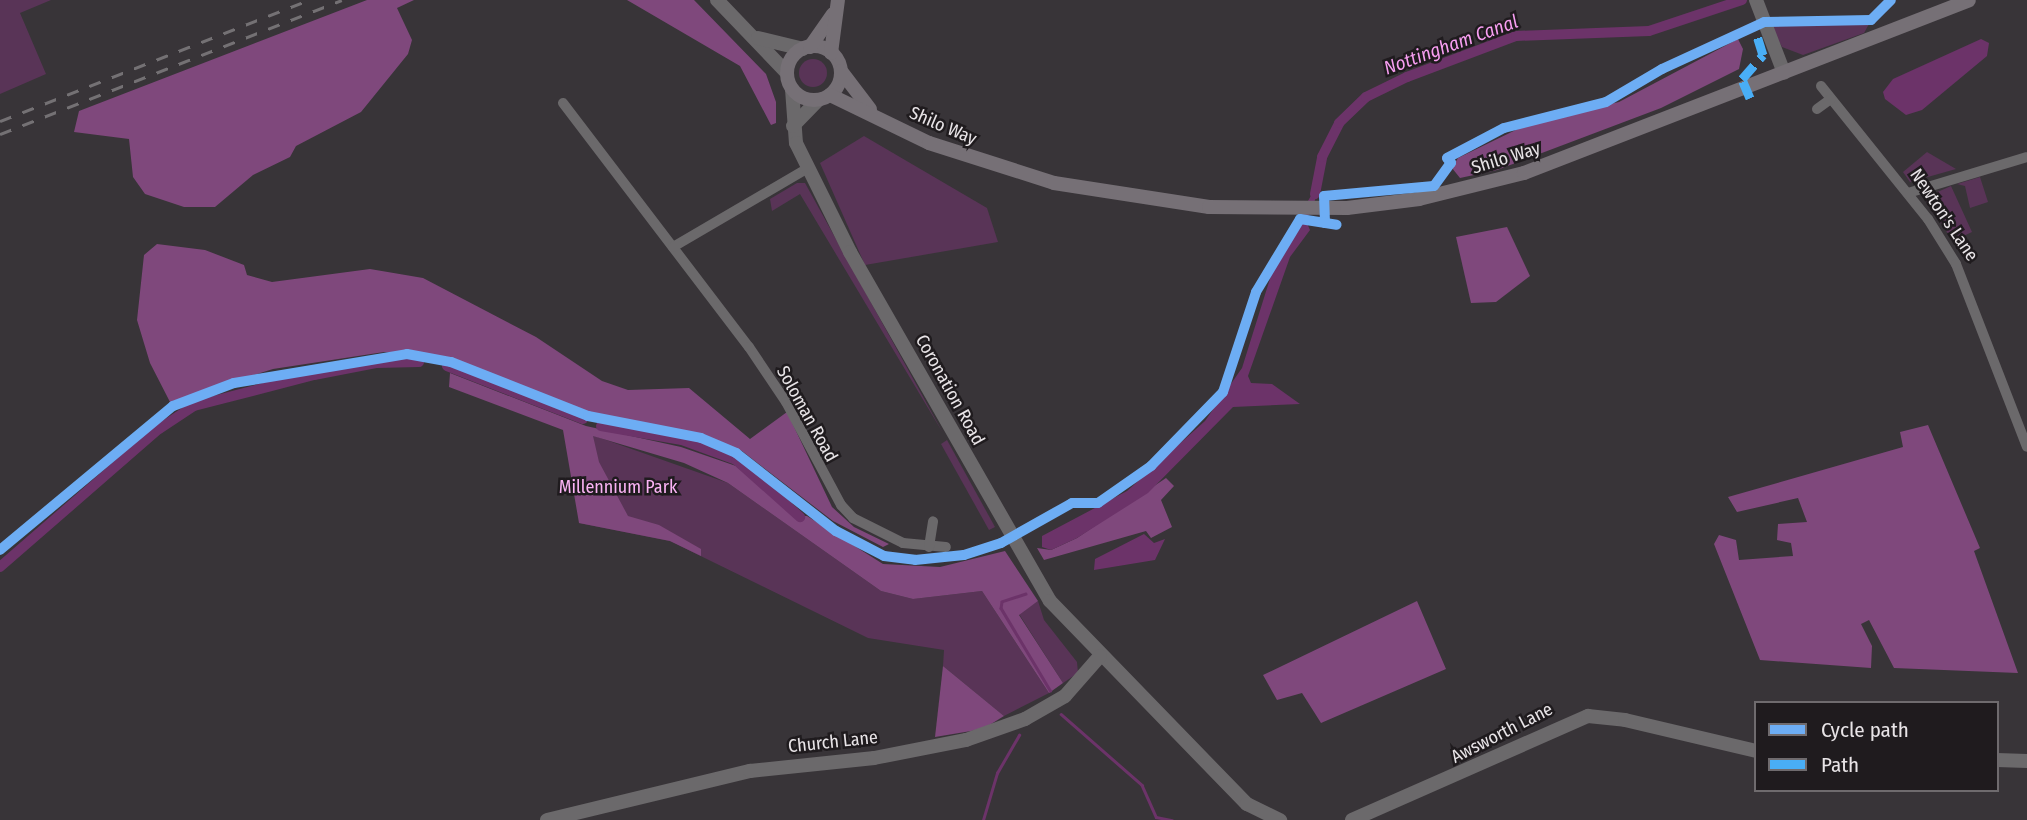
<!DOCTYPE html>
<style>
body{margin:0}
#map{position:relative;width:2027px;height:820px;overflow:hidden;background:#383438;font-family:"Fira Sans Condensed",sans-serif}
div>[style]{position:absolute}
.green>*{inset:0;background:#593457}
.round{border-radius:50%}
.forest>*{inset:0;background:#7f487c}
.water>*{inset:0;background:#6c3369}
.stream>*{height:2.5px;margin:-1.25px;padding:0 1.25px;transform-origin:1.25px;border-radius:1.25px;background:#6c3369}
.canal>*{height:10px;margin:-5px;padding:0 5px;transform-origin:5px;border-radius:5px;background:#6c3369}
.street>*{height:10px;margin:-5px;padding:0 5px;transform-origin:5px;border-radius:5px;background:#6b696b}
.secondary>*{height:14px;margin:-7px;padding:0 7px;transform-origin:7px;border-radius:7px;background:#6b696b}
.primary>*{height:14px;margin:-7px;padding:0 7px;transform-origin:7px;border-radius:7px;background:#767076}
.primary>.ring{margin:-7px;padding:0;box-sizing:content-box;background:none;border:14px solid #767076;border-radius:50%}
.rail>*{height:2.5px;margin-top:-1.25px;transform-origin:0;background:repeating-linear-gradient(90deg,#747174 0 12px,transparent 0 24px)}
.quiet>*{height:9px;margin-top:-4.5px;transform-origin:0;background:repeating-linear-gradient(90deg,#49aef6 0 18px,transparent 0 27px)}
.cycleway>*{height:10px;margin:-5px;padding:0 5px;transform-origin:5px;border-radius:5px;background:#6dadf4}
span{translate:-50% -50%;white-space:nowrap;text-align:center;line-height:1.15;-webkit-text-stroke:5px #1f1b1e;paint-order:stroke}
.street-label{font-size:18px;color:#e8e4e7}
.park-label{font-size:18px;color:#fbb3f5}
.water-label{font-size:19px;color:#f79ef1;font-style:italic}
.legend{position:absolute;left:1754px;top:701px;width:245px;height:91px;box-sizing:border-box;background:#1f1b1e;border:2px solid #6f6b6e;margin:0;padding:9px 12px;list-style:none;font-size:21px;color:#e8e4e7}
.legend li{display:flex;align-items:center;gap:14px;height:35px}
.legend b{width:35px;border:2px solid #6f6b6e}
</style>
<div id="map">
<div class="green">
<i style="clip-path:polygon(0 0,51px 0,20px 13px,46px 74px,0 94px)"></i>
<i style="clip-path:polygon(1869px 24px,1864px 33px,1803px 55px,1782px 47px,1771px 26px)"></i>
<i class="round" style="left:799px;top:59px;width:28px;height:28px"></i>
<i style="clip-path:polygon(864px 136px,987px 208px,998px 242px,865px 265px,820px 163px)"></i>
<i style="clip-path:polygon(1927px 152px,1956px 169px,1910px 182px,1903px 172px)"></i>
<i style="clip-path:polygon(1980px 177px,1988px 202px,1970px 208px,1965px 186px,1957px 184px)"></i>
<i style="clip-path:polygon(797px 183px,805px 183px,943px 433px,800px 194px,772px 211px,770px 199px)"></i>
<i style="clip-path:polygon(1951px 186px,1972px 232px,1953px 241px,1963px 230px,1960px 227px,1949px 235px,1924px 198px)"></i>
<i style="clip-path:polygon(592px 435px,728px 483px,881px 591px,913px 599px,982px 591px,1049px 693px,1004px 716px,943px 666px,944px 650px,868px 638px,670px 541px,579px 523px)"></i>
<i style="clip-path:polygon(947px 440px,995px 527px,989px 530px,941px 444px)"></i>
<i style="clip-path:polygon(1038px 601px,1044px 620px,1077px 662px,1078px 673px,1063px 683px,1019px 614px)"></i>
</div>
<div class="forest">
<i style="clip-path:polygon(367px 0,414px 0,397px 8px,412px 40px,408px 54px,361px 112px,296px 146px,290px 157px,253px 175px,215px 207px,184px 207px,145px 194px,133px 177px,129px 139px,74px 132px,79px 111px)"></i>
<i style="clip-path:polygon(627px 0,694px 0,766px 74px,776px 102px,776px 123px,771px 125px,740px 66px)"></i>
<i style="clip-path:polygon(1738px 39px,1743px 49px,1739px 69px,1661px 108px,1497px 170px,1460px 178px,1452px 168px,1458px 158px,1530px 123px,1619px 102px)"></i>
<i style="clip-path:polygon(1507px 227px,1530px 276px,1496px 302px,1471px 303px,1456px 237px)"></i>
<i style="clip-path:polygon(157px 244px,205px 250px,244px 265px,247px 275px,272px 282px,370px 269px,423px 278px,536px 337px,602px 381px,628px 390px,689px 388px,750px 439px,787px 412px,832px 507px,854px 527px,889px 544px,883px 547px,833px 521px,742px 451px,704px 436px,588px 412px,438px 356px,384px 352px,273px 369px,170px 402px,150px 363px,137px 320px,144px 255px)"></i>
<i style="clip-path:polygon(450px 373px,586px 426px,681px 447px,736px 466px,795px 516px,807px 516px,883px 564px,940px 567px,1005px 551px,1038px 601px,1019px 615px,1063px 683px,1049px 693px,982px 591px,913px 599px,881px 591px,728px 483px,684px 463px,593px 436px,599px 462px,628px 516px,659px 525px,701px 549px,701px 556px,670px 541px,579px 523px,563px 430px,449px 387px)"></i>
<i style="clip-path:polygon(1928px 425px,1980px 548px,1974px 551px,2018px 673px,1894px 668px,1869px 620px,1861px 624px,1872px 646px,1871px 668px,1760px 660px,1714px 544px,1719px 535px,1736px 540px,1739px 560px,1793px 556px,1791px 543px,1777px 540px,1778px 524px,1807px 522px,1798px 498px,1737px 512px,1728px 497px,1903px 447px,1900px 432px)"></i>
<i style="clip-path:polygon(1166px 478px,1174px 486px,1161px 500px,1172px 527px,1151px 538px,1146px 531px,1044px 560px,1037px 548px,1051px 550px,1077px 538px)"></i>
<i style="clip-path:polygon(1417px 601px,1446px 669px,1321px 723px,1302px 693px,1277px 700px,1263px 675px)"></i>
<i style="clip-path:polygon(943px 666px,1004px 716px,983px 729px,935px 737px)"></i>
</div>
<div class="water">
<i style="clip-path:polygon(1981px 39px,1989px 43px,1987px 56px,1922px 110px,1906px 115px,1885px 99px,1883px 92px,1893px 79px)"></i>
<i style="clip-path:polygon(1318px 193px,1306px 221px,1310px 230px,1290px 257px,1248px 376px,1251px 383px,1272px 384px,1300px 404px,1233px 407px,1148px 493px,1077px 538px,1051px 550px,1042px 547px,1042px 536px,1127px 491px,1205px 421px,1242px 368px,1278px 253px,1312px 194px)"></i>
<i style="clip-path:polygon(1144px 534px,1154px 543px,1165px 539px,1155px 560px,1094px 570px,1095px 559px)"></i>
</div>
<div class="stream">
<i style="left:1026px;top:594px;width:25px;rotate:162deg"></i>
<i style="left:1002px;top:602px;width:6px;rotate:99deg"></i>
<i style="left:1001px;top:608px;width:96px;rotate:59.1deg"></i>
<i style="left:1061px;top:714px;width:108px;rotate:41.2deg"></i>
<i style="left:1142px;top:785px;width:35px;rotate:66deg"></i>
<i style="left:1156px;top:817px;width:16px;rotate:11deg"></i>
<i style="left:983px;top:820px;width:49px;rotate:-73.4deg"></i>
<i style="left:997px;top:773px;width:44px;rotate:-59.9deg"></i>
</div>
<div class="canal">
<i style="left:1315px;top:194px;width:38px;rotate:-79deg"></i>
<i style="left:1322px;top:157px;width:38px;rotate:-63deg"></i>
<i style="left:1339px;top:123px;width:37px;rotate:-44deg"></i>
<i style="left:1366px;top:97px;width:46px;rotate:-26deg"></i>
<i style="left:1407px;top:77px;width:116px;rotate:-20.6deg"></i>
<i style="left:1516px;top:36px;width:133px;rotate:-2.2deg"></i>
<i style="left:1649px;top:31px;width:98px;rotate:-18.4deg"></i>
<i style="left:447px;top:366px;width:146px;rotate:21.3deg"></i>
<i style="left:601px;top:426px;width:82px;rotate:9.8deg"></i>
<i style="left:682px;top:440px;width:58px;rotate:20.3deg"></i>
<i style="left:736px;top:460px;width:86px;rotate:41.7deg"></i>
<i style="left:0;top:567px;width:211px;rotate:-41deg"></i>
<i style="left:159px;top:429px;width:42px;rotate:-33.3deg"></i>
<i style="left:194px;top:406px;width:124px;rotate:-14.5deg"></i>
<i style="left:314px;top:375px;width:63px;rotate:-11deg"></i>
<i style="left:376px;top:363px;width:43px;rotate:-1.3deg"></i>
</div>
<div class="street">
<i style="left:1821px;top:86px;width:171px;rotate:51.2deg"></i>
<i style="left:1928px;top:219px;width:53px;rotate:58.1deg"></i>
<i style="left:1956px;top:264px;width:196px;rotate:68.8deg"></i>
<i style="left:563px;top:103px;width:307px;rotate:52.7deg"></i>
<i style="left:749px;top:347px;width:66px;rotate:56.1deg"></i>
<i style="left:786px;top:402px;width:117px;rotate:61.9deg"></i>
<i style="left:841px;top:505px;width:18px;rotate:47deg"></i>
<i style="left:853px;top:518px;width:56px;rotate:26.6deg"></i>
<i style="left:903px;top:543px;width:43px;rotate:5.3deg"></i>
<i style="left:1817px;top:109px;width:17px;rotate:-36deg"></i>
<i style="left:1908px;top:193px;width:124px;rotate:-16.8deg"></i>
<i style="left:673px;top:247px;width:156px;rotate:-30.3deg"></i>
<i style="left:929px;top:547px;width:26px;rotate:-81deg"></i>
</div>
<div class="secondary">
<i style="left:717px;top:0;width:101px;rotate:46.2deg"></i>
<i style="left:1756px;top:0;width:78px;rotate:69deg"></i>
<i style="left:758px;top:38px;width:46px;rotate:13.7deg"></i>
<i style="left:792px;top:89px;width:54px;rotate:85.8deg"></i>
<i style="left:796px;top:143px;width:122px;rotate:63.6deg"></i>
<i style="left:850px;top:252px;width:402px;rotate:60.2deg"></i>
<i style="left:1050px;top:601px;width:283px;rotate:45.9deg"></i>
<i style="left:1247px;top:804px;width:37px;rotate:26deg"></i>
<i style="left:793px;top:126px;width:36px;rotate:-46deg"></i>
<i style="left:1997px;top:760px;width:30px;rotate:2deg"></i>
<i style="left:547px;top:820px;width:209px;rotate:-13.6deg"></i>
<i style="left:750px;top:771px;width:125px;rotate:-6deg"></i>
<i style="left:874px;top:758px;width:94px;rotate:-11.1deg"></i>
<i style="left:966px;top:740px;width:63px;rotate:-19.6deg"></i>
<i style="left:1025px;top:719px;width:46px;rotate:-29.9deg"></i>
<i style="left:1065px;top:696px;width:53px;rotate:-48.8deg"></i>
<i style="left:1352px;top:820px;width:258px;rotate:-23.8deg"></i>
<i style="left:1588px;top:716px;width:37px;rotate:6deg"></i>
<i style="left:1625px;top:720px;width:135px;rotate:13.3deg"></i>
</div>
<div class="primary">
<i class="ring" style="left:787px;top:46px;width:40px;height:40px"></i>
<i style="left:810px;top:47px;width:40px;rotate:-55.1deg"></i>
<i style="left:831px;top:53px;width:53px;rotate:-82.5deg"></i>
<i style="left:841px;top:71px;width:48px;rotate:52.7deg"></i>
<i style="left:830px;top:95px;width:110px;rotate:25.9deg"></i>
<i style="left:929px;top:143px;width:131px;rotate:17.7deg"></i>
<i style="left:1054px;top:183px;width:157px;rotate:8.8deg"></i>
<i style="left:1209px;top:207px;width:138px;rotate:0.4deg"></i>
<i style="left:1347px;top:208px;width:73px;rotate:-7.1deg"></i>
<i style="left:1419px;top:199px;width:108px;rotate:-13.9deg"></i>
<i style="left:1524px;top:173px;width:477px;rotate:-21.2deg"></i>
</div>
<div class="rail">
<i style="left:0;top:121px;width:332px;rotate:-21.4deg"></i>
<i style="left:0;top:134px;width:367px;rotate:-21.4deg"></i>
</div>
<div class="quiet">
<i style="left:1750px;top:98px;width:21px;rotate:-113deg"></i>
<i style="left:1742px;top:79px;width:32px;rotate:-49deg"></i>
<i style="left:1763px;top:55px;width:30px;rotate:-107deg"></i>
</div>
<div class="cycleway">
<i style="left:1325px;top:223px;width:27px;rotate:-92deg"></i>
<i style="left:1324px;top:196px;width:110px;rotate:-5.2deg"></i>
<i style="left:1434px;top:186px;width:29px;rotate:-54deg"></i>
<i style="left:1451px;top:163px;width:6px;rotate:-129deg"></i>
<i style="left:1447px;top:158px;width:64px;rotate:-27.8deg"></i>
<i style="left:1504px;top:128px;width:105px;rotate:-14.3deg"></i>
<i style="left:1606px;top:102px;width:65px;rotate:-30.5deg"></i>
<i style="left:1662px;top:69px;width:112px;rotate:-24.7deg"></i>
<i style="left:1764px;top:22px;width:107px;rotate:-1.1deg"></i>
<i style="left:1871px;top:20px;width:28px;rotate:-45deg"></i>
<i style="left:0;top:550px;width:225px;rotate:-39.8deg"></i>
<i style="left:173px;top:406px;width:65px;rotate:-20.7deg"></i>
<i style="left:234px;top:383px;width:175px;rotate:-9.5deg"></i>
<i style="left:407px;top:354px;width:45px;rotate:10.3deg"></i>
<i style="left:451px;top:362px;width:147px;rotate:21.5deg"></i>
<i style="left:588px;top:416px;width:115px;rotate:11deg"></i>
<i style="left:701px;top:438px;width:38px;rotate:23deg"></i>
<i style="left:736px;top:453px;width:127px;rotate:38deg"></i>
<i style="left:836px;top:531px;width:54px;rotate:27.5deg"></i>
<i style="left:884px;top:556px;width:31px;rotate:7deg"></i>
<i style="left:915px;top:560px;width:49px;rotate:-5.8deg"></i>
<i style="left:964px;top:555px;width:39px;rotate:-18deg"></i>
<i style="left:1001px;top:543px;width:81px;rotate:-29.4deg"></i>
<i style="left:1072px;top:503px;width:26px"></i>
<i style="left:1098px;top:503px;width:65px;rotate:-34.9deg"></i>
<i style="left:1151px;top:466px;width:103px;rotate:-45.8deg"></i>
<i style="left:1223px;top:392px;width:105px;rotate:-71.7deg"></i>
<i style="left:1256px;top:292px;width:85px;rotate:-58.9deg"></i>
<i style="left:1300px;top:219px;width:37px;rotate:9deg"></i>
</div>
<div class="street-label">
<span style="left:943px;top:126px;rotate:23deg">Shilo Way</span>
<span style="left:1506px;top:158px;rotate:-17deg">Shilo Way</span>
<span style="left:1944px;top:215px;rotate:56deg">Newton's Lane</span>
<span style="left:950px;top:390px;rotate:61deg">Coronation Road</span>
<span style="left:807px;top:414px;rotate:61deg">Soloman Road</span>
<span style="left:1502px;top:733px;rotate:-27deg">Awsworth Lane</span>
<span style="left:833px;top:742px;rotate:-6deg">Church Lane</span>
</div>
<div class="park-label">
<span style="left:618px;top:487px">Millennium Park</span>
</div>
<div class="water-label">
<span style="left:1451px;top:45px;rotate:-20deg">Nottingham Canal</span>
</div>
<ul class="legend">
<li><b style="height:9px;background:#6dadf4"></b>Cycle path</li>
<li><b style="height:9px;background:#49aef6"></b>Path</li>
</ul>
</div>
